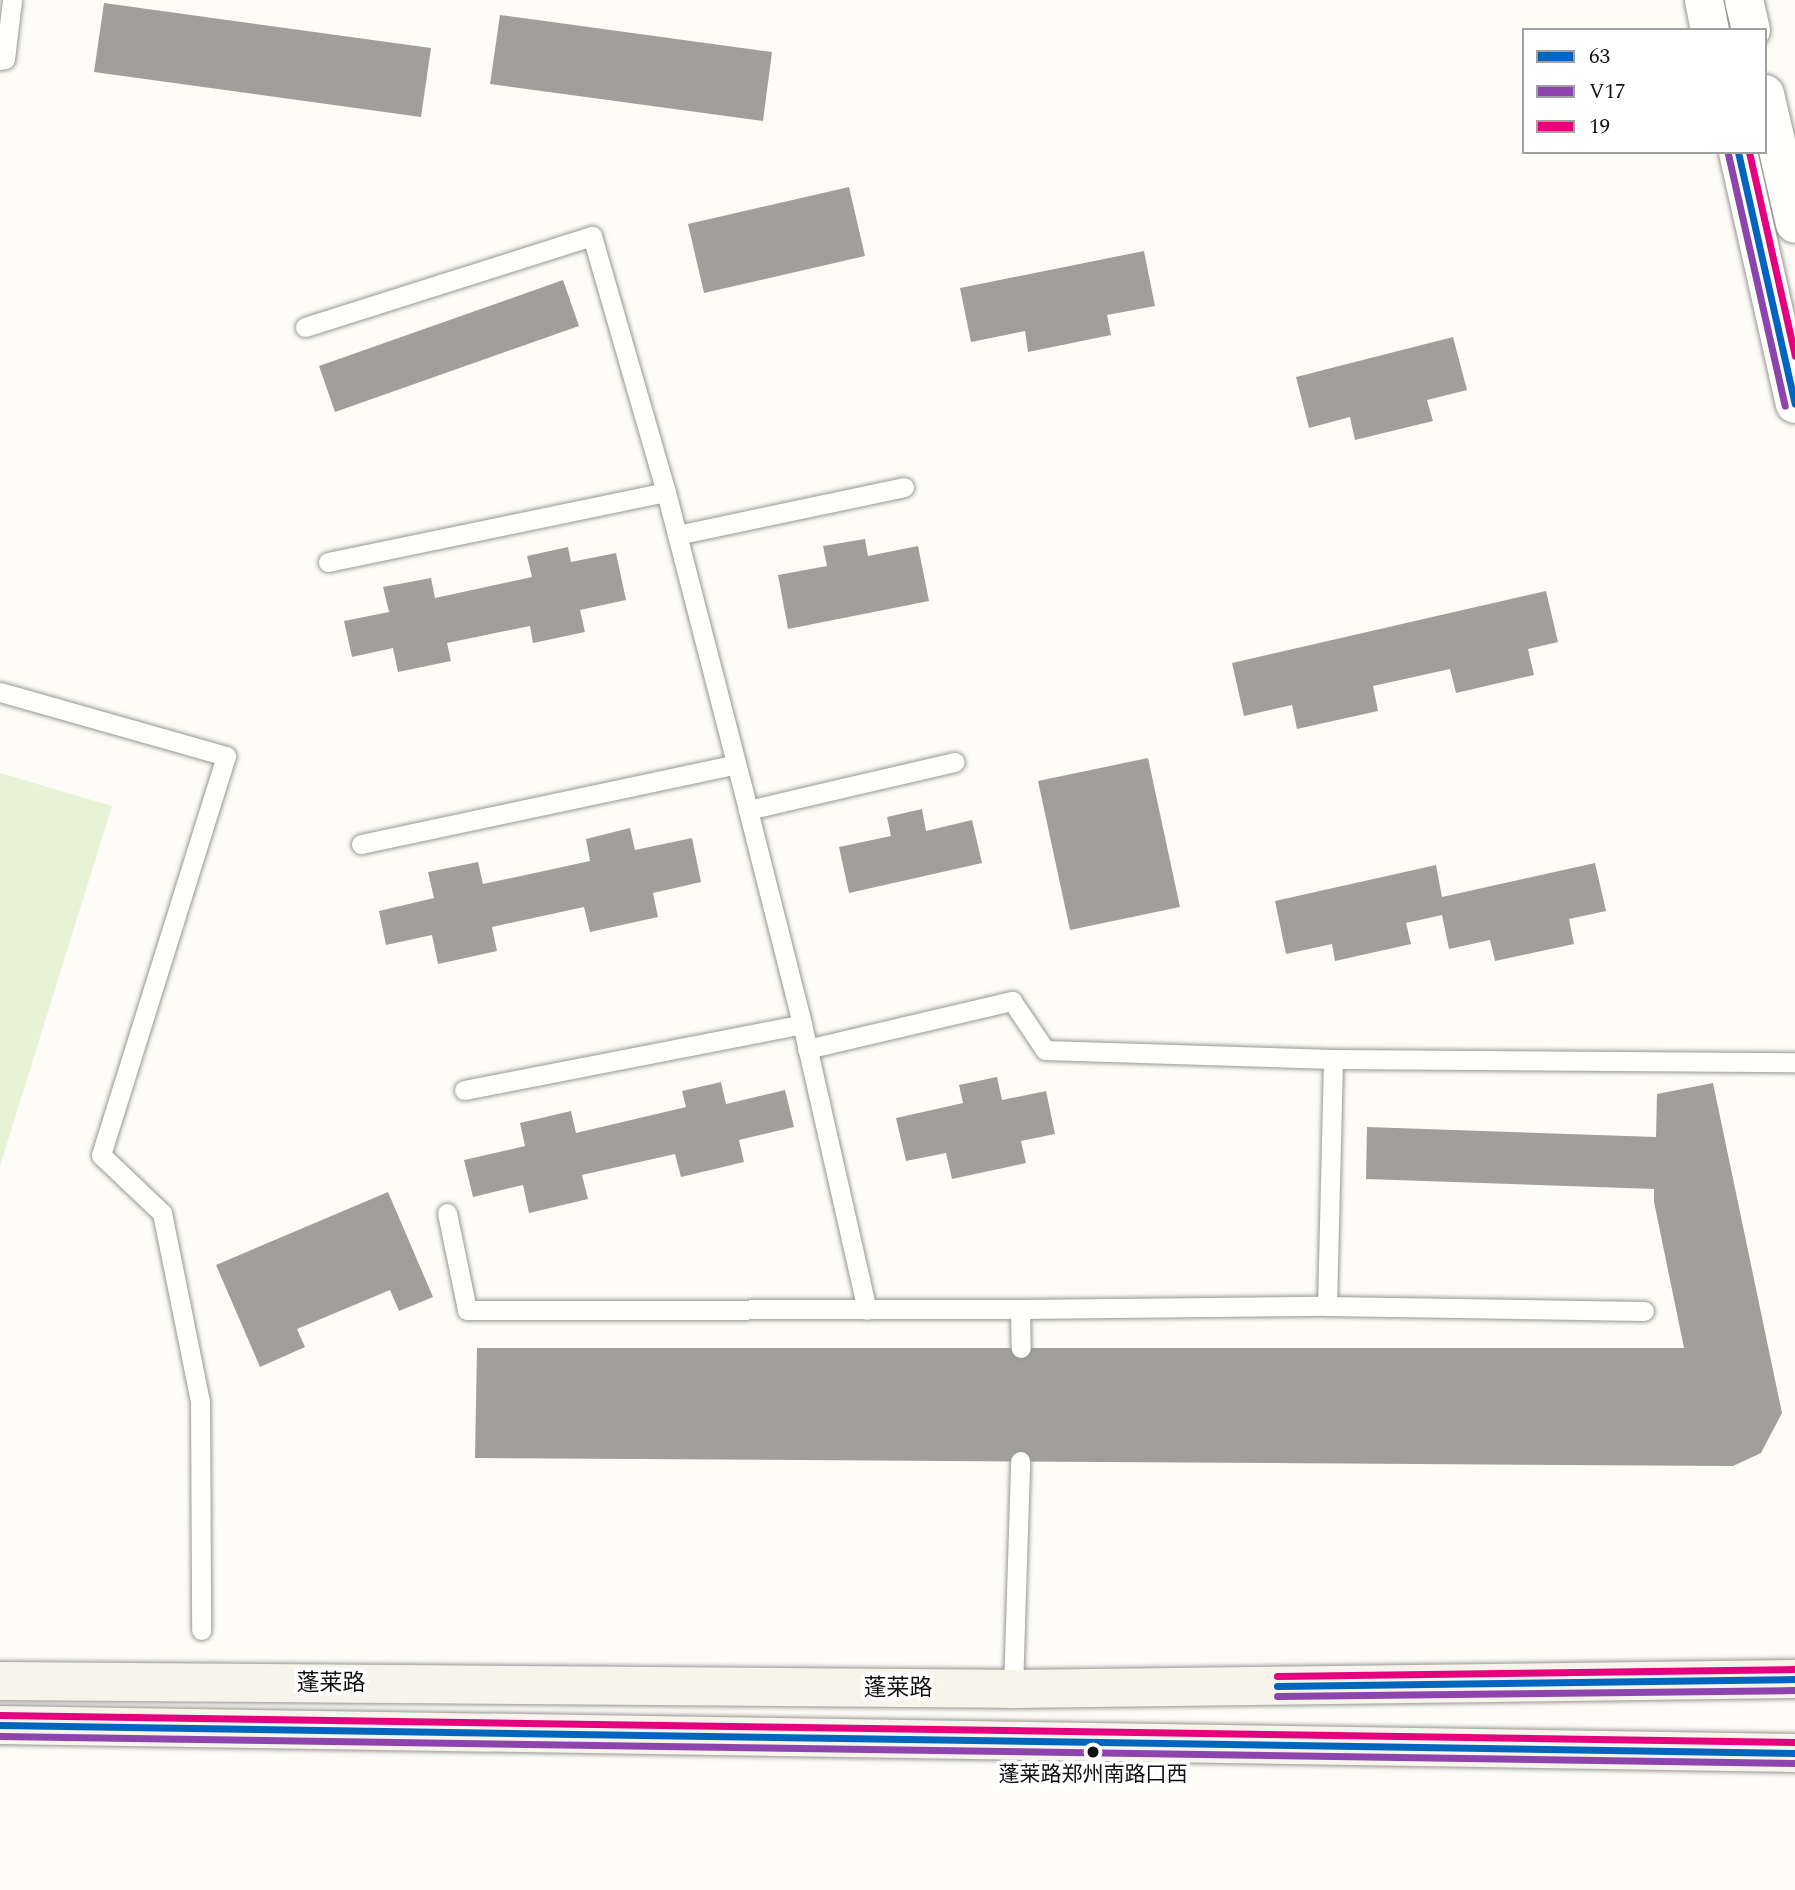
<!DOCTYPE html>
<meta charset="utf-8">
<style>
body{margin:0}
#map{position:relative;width:1795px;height:1890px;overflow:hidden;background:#fdfcf7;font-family:Spectral,"Noto Sans SC",serif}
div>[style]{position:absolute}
.green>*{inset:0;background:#e7f3d7}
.building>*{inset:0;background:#a19f9c}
.roads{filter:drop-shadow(0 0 2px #979795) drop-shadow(0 0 2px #979795)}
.service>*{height:19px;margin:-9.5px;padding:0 9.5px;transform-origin:9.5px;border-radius:9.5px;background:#fffffe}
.tertiary>*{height:38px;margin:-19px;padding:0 19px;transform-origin:19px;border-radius:19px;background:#fffffe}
.secondary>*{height:38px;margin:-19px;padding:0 19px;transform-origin:19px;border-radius:19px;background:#f6f4eb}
.bus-1>*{height:7px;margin:-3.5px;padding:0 3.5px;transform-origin:3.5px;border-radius:3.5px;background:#0065bd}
.bus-2>*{height:7px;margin:-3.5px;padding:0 3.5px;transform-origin:3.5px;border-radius:3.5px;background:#8e44ad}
.bus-3>*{height:7px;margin:-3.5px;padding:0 3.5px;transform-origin:3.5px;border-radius:3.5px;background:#e5007d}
.dots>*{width:19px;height:19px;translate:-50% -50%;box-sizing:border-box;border:4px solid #fff;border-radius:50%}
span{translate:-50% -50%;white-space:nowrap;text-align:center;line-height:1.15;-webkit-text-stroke:7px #fff;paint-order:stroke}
.bus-label{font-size:21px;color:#111}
.street-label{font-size:23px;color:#111}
.legend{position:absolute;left:1522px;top:28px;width:245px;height:126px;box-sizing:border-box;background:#fff;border:2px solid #a0a0a0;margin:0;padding:9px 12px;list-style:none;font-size:21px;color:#111}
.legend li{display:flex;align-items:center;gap:14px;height:35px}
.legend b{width:35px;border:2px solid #a0a0a0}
</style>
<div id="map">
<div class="green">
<i style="clip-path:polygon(0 773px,112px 806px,0 1166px)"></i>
</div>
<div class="building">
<i style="clip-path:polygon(104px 3px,431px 48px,421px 117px,94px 72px)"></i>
<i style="clip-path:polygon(500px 15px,772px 52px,763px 121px,490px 84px)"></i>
<i style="clip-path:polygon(849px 187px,865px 256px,704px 293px,688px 224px)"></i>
<i style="clip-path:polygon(1144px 251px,1155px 306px,1107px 315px,1111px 335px,1028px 352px,1025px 331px,971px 342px,960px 288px)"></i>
<i style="clip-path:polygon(563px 280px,579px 326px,335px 412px,319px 366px)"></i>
<i style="clip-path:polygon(1453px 337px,1467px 390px,1427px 400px,1433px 421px,1355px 440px,1350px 417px,1309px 428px,1296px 377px)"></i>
<i style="clip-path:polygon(865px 539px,868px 556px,918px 546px,929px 601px,788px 629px,778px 575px,827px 566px,823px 546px)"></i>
<i style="clip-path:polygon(568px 547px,571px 562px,616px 553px,626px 600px,580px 610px,585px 632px,533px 643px,530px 626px,447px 643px,451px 661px,398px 672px,393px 648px,352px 657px,344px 621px,389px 612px,383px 587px,431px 578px,435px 598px,532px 577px,527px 556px)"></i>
<i style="clip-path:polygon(1546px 591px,1558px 642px,1528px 649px,1534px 675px,1456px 693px,1450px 669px,1373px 686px,1378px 711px,1297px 729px,1292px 705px,1244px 716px,1232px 663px)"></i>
<i style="clip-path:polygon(1148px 758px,1180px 907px,1070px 930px,1038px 781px)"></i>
<i style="clip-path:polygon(922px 809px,926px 831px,972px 820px,982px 863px,849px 893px,839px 847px,891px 836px,887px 817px)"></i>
<i style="clip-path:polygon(630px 828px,635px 850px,692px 838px,701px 882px,653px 893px,658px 917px,590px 932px,584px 907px,492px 927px,497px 951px,438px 964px,432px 935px,386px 945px,379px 911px,434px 898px,428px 872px,478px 862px,483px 884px,590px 861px,586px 839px)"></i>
<i style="clip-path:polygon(1595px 863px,1606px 911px,1569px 919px,1574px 944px,1495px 961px,1490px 940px,1449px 949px,1442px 915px,1406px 923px,1411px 944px,1335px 961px,1332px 944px,1286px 954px,1275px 901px,1436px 865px,1442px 897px)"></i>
<i style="clip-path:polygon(997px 1077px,1002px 1100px,1046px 1091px,1055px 1134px,1021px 1141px,1026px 1163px,952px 1179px,946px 1153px,906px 1161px,896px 1118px,963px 1103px,959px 1085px)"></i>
<i style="clip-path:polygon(721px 1082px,726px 1104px,785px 1090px,794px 1127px,739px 1140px,744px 1162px,681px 1177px,675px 1154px,582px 1175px,588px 1199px,529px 1213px,523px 1185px,473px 1197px,464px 1160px,525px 1146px,520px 1123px,571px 1111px,576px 1133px,686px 1107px,682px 1091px)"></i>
<i style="clip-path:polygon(1713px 1083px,1782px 1413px,1761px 1453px,1733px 1466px,475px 1458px,477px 1348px,1684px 1348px,1654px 1202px,1654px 1189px,1366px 1179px,1367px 1127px,1656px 1137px,1657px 1094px)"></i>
<i style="clip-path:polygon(388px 1192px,433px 1297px,399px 1311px,390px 1290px,297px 1329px,305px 1347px,260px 1367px,216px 1265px)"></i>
</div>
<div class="roads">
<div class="service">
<i style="left:0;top:60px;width:5px;rotate:-11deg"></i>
<i style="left:5px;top:59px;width:59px;rotate:-83.2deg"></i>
<i style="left:305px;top:327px;width:301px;rotate:-17.6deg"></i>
<i style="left:592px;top:236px;width:266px;rotate:73.9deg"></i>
<i style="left:666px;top:492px;width:328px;rotate:75.5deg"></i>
<i style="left:748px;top:810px;width:221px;rotate:75.8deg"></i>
<i style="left:802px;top:1024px;width:293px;rotate:77.2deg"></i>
<i style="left:677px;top:535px;width:232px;rotate:-11.9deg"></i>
<i style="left:328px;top:562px;width:345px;rotate:-11.7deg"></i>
<i style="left:0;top:692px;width:235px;rotate:15.8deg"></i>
<i style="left:226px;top:756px;width:418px;rotate:107.4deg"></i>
<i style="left:101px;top:1155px;width:84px;rotate:43.6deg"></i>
<i style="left:162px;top:1213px;width:192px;rotate:78.6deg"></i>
<i style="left:200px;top:1401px;width:229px;rotate:89.7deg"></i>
<i style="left:748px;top:810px;width:212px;rotate:-13.1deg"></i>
<i style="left:361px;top:844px;width:383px;rotate:-12deg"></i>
<i style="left:807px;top:1049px;width:211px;rotate:-13.2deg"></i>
<i style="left:1012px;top:1001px;width:59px;rotate:56deg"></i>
<i style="left:1045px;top:1050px;width:288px;rotate:1.8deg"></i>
<i style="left:1333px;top:1059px;width:462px;rotate:0.4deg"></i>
<i style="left:464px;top:1090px;width:344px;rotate:-11deg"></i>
<i style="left:447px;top:1213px;width:99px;rotate:78.3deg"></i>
<i style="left:467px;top:1310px;width:553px;rotate:-0.1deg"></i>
<i style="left:1020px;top:1309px;width:39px;rotate:89deg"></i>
<i style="left:1327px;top:1306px;width:247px;rotate:-88.6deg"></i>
<i style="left:1020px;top:1309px;width:307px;rotate:-0.6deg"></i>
<i style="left:1327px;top:1306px;width:317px;rotate:0.9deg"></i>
<i style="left:1013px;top:1689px;width:228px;rotate:-88.2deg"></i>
</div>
<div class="tertiary">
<i style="left:1704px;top:0;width:31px;rotate:79deg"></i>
<i style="left:1744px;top:0;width:31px;rotate:77deg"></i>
<i style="left:1765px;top:94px;width:133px;rotate:77deg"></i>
<i style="left:1738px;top:152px;width:258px;rotate:77.3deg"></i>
</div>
<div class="secondary">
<i style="left:0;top:1681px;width:1013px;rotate:0.45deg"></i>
<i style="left:1013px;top:1689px;width:782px;rotate:-0.73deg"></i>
<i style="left:0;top:1725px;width:1795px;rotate:0.89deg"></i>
</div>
</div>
<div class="bus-1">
<i style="left:1738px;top:152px;width:258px;rotate:77.3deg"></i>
<i style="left:1277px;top:1686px;width:518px;rotate:-0.77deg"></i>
<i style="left:0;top:1725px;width:1795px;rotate:0.89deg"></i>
</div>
<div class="bus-2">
<i style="left:1728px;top:154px;width:258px;rotate:77.3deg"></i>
<i style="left:1277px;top:1696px;width:518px;rotate:-0.66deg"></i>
<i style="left:0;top:1736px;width:1795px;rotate:0.86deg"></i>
</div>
<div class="bus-3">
<i style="left:1749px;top:152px;width:209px;rotate:77.3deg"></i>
<i style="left:1277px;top:1676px;width:518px;rotate:-0.77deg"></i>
<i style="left:0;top:1715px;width:1795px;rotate:0.86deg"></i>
</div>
<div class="dots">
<i style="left:1093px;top:1752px;background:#111"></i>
</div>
<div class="bus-label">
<span style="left:1093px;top:1775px">蓬莱路郑州南路口西</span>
</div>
<div class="street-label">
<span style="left:331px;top:1684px">蓬莱路</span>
<span style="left:898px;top:1689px">蓬莱路</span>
</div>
<ul class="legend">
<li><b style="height:9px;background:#0065bd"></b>63</li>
<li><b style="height:9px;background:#8e44ad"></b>V17</li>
<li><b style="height:9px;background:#e5007d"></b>19</li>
</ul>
</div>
